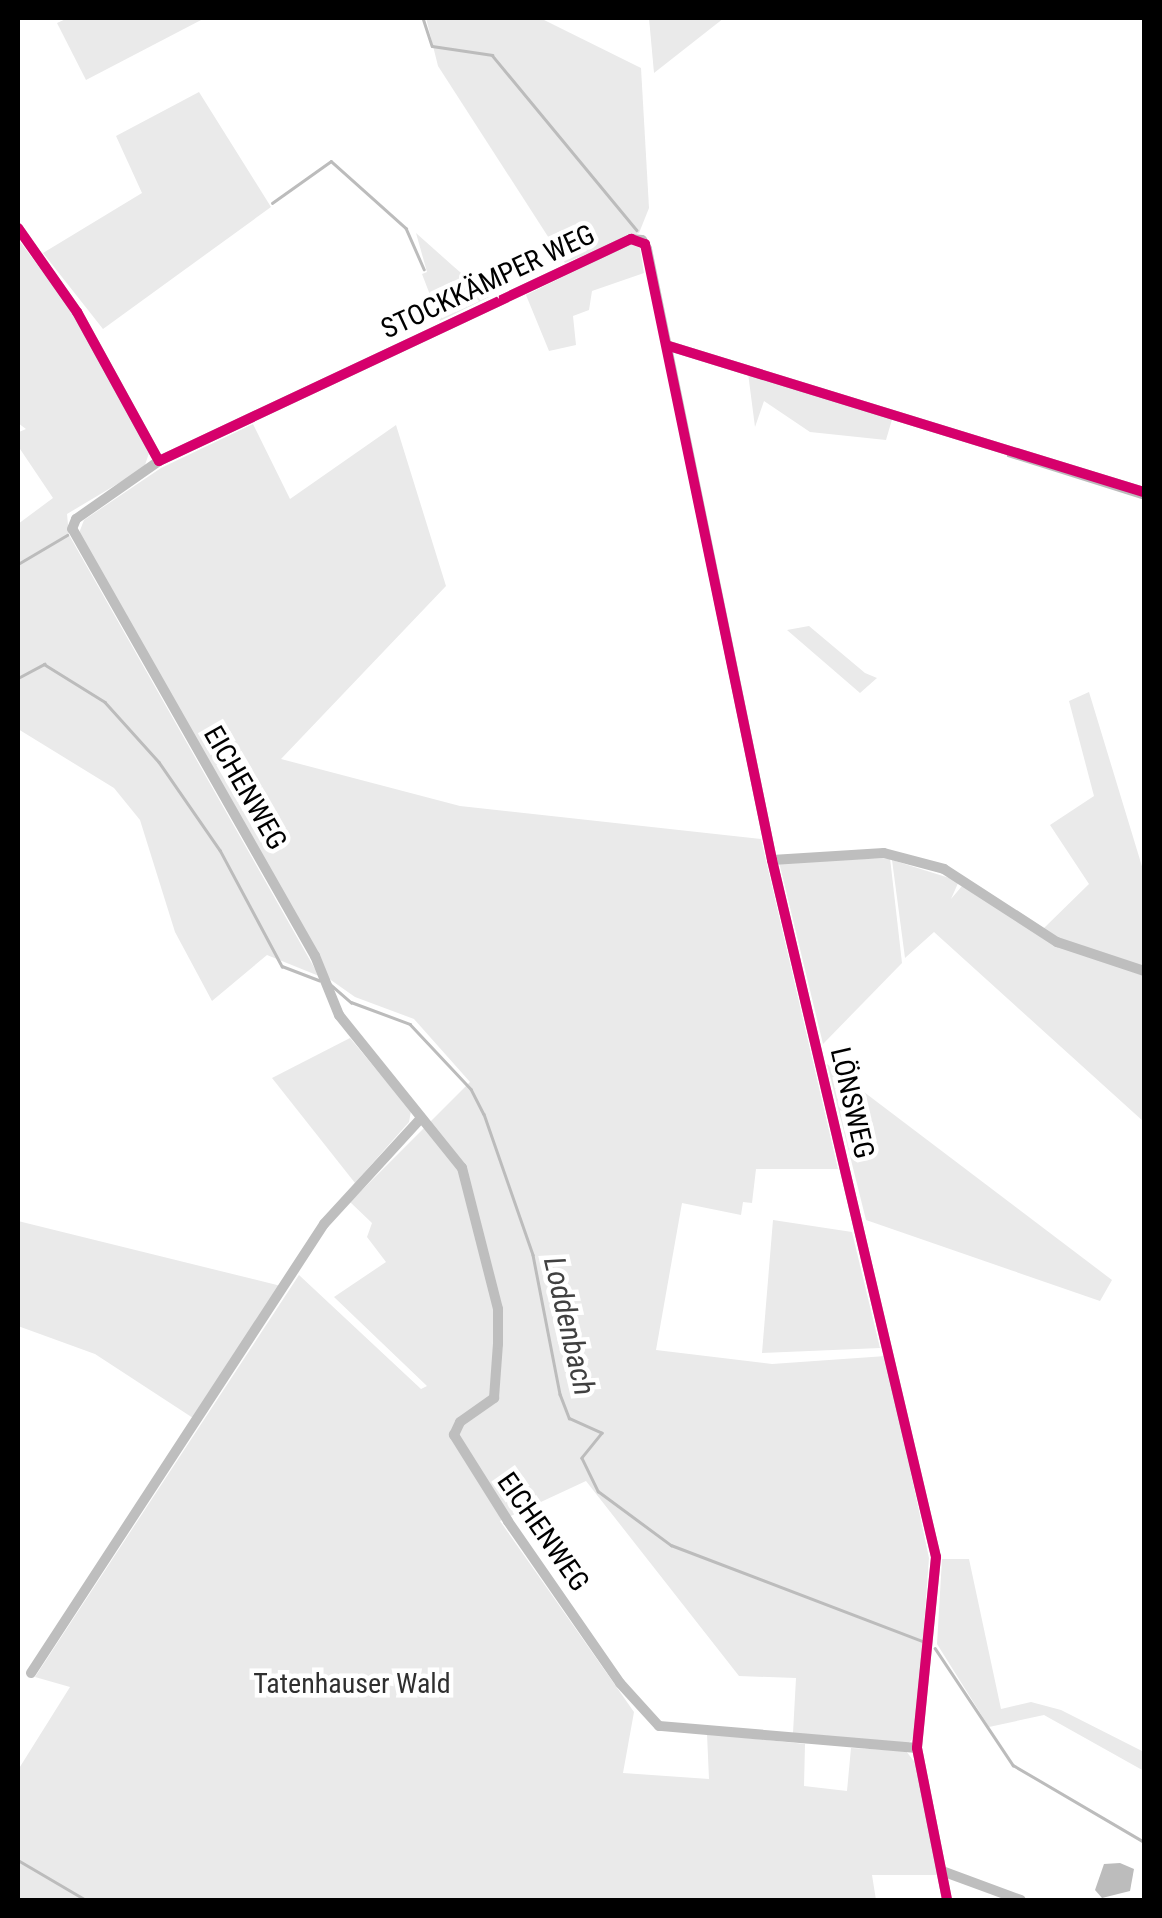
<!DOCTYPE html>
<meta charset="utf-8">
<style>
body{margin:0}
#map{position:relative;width:1162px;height:1918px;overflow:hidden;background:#fff;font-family:"Roboto Condensed",sans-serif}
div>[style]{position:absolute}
.green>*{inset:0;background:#eaeaea}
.water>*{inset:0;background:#bcbcbc}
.stream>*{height:2.5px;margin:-1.25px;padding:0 1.25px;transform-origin:1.25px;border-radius:1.25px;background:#bcbcbc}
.minor>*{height:10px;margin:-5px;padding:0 5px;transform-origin:5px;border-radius:5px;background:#bebebe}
.cycleway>*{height:10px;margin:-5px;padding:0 5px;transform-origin:5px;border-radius:5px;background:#d6006c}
span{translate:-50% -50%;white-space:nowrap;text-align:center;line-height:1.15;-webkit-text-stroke:9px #fff;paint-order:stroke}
.street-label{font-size:28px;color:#000}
.park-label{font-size:28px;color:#2f2f2f}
.water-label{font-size:30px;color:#404040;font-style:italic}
.frame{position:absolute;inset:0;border:20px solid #000;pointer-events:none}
</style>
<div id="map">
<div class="green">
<i style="clip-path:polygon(68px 18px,202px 18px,203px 19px,86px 80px,57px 23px)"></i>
<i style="clip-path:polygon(426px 18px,540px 18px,641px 68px,649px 208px,639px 233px,565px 263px,438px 66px)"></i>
<i style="clip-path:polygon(649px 18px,724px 18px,654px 73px)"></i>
<i style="clip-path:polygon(199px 92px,271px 207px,103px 329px,43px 253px,142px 193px,116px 136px)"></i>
<i style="clip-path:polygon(416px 233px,453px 266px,489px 297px,440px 321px,422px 274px,427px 272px)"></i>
<i style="clip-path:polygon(18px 239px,72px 311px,149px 453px,144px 468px,67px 514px,69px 535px,319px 976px,267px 955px,212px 1001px,175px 932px,140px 820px,114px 788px,18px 729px,18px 524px,53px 498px,18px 446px,19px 432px,26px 429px,18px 423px)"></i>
<i style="clip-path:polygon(630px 244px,640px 248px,644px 273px,592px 291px,589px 310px,573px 316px,576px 345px,549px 351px,526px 295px)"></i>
<i style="clip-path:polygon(748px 373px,893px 416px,886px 440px,810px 432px,764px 401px,755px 427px)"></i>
<i style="clip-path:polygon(253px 424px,290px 499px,396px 425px,446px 586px,281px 759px,460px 806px,761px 839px,838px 1169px,756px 1169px,752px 1203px,743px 1202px,741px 1215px,682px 1203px,656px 1350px,772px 1364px,886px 1356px,929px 1558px,916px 1734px,909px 1743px,793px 1733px,796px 1678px,739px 1676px,586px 1481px,500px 1521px,634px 1712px,623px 1773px,709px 1779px,707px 1734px,805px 1744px,804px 1786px,847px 1791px,851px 1748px,906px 1751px,916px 1764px,937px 1875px,872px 1875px,876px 1900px,18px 1900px,18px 1770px,70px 1687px,35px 1677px,299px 1275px,421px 1389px,427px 1386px,334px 1297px,386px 1262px,367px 1237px,372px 1223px,350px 1202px,470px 1082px,414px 1019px,355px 997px,328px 978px,79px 533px,84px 520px,161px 468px)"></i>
<i style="clip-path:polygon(809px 626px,865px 673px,877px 678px,860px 693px,787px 630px)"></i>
<i style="clip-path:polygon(1089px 692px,1144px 873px,1144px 1122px,934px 932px,905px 958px,892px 860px,959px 881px,951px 899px,962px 886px,1043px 929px,1089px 884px,1050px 825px,1094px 796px,1069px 701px)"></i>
<i style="clip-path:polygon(890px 858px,902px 963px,823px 1044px,779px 862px)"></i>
<i style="clip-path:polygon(350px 1038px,411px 1111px,409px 1122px,355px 1183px,272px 1078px)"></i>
<i style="clip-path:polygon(827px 1064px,1112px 1280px,1100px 1301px,866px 1220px)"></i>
<i style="clip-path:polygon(773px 1220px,852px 1232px,880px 1348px,762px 1353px)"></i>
<i style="clip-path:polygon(18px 1221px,281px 1286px,193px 1418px,95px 1354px,18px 1326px)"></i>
<i style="clip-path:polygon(942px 1559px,969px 1559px,1001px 1709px,1031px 1702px,1061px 1710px,1144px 1752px,1144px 1771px,1044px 1715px,989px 1727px,937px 1644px)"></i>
</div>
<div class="water">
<i style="clip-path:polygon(1120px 1863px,1134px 1869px,1130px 1891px,1102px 1898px,1095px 1890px,1104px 1864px)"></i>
</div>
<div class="stream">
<i style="left:423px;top:18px;width:29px;rotate:72deg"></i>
<i style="left:432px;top:46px;width:61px;rotate:8.5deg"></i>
<i style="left:492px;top:55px;width:227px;rotate:50.4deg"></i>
<i style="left:272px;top:203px;width:72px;rotate:-35.4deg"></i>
<i style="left:331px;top:161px;width:101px;rotate:41.8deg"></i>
<i style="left:406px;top:228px;width:45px;rotate:66.3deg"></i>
<i style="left:1008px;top:455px;width:143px;rotate:17.5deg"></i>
<i style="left:18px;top:564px;width:57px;rotate:-30.6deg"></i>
<i style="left:18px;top:678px;width:30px;rotate:-28deg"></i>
<i style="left:44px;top:664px;width:72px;rotate:31.9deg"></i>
<i style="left:105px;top:702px;width:81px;rotate:48deg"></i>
<i style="left:159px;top:762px;width:107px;rotate:55.3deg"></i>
<i style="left:220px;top:850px;width:132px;rotate:61.9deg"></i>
<i style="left:282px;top:966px;width:40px;rotate:21deg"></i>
<i style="left:330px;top:984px;width:28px;rotate:41deg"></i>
<i style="left:351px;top:1002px;width:63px;rotate:20.4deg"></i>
<i style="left:410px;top:1024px;width:89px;rotate:46.8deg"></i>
<i style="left:471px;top:1089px;width:28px;rotate:63deg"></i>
<i style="left:484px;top:1114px;width:149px;rotate:70.8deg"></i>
<i style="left:533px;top:1255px;width:142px;rotate:79deg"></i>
<i style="left:560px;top:1394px;width:26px;rotate:69deg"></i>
<i style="left:569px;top:1418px;width:36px;rotate:24deg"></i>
<i style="left:602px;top:1433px;width:32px;rotate:129deg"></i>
<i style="left:582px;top:1458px;width:37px;rotate:64deg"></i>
<i style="left:598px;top:1491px;width:91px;rotate:36.5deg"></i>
<i style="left:671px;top:1545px;width:269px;rotate:20.9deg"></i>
<i style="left:935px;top:1648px;width:141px;rotate:56.3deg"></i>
<i style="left:1013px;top:1765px;width:152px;rotate:30.4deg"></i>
<i style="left:18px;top:1860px;width:79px;rotate:30.5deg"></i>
</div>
<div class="minor">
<i style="left:18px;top:228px;width:103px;rotate:54.9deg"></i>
<i style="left:77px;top:312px;width:170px;rotate:61.2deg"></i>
<i style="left:669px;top:346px;width:497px;rotate:17.1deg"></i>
<i style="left:772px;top:860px;width:112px;rotate:-3.6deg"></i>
<i style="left:884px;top:853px;width:62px;rotate:14.9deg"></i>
<i style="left:944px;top:869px;width:135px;rotate:32.9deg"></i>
<i style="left:1057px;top:942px;width:92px;rotate:18.4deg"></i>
<i style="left:31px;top:1673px;width:536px;rotate:-56.87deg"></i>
<i style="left:324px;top:1224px;width:144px;rotate:-47.5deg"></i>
<i style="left:917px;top:1748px;width:259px;rotate:-175.1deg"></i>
<i style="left:659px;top:1726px;width:58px;rotate:-132.2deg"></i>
<i style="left:620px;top:1683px;width:197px;rotate:-124.7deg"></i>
<i style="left:508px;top:1521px;width:102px;rotate:-122.1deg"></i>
<i style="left:454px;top:1435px;width:14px;rotate:-65deg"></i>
<i style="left:460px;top:1422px;width:42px;rotate:-35.2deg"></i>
<i style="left:494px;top:1398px;width:54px;rotate:-85.8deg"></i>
<i style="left:498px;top:1344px;width:35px;rotate:-90deg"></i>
<i style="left:498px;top:1309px;width:146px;rotate:-104.3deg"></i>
<i style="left:462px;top:1168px;width:196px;rotate:-128.8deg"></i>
<i style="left:339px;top:1015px;width:64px;rotate:-112.1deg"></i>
<i style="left:315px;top:956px;width:491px;rotate:-119.6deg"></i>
<i style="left:72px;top:529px;width:11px;rotate:-68deg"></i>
<i style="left:76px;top:519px;width:101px;rotate:-34.9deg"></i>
<i style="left:159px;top:461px;width:522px;rotate:-25.19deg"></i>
<i style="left:631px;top:239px;width:11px;rotate:5deg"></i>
<i style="left:642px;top:240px;width:10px;rotate:61deg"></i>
<i style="left:647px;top:249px;width:624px;rotate:78.44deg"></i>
<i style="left:772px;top:860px;width:716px;rotate:76.76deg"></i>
<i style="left:936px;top:1557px;width:192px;rotate:95.7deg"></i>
<i style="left:917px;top:1748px;width:155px;rotate:78.8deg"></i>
<i style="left:942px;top:1871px;width:84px;rotate:20.2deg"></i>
</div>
<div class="cycleway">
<i style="left:18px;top:228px;width:103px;rotate:54.9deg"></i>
<i style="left:77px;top:312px;width:170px;rotate:61.2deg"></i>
<i style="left:159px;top:461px;width:522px;rotate:-25.19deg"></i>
<i style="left:631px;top:239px;width:15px;rotate:20deg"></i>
<i style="left:645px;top:244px;width:629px;rotate:78.35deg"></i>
<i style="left:772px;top:860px;width:716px;rotate:76.76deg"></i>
<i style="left:936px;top:1557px;width:192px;rotate:95.7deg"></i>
<i style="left:917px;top:1748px;width:155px;rotate:78.8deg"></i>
<i style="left:669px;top:346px;width:497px;rotate:17.1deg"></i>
</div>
<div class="street-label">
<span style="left:488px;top:282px;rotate:-25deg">STOCKKÄMPER WEG</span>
<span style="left:245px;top:788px;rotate:60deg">EICHENWEG</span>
<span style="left:852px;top:1103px;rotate:77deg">LÖNSWEG</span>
<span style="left:543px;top:1532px;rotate:55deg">EICHENWEG</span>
</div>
<div class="park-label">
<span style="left:352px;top:1684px">Tatenhauser Wald</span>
</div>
<div class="water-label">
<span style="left:569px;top:1326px;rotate:77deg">Loddenbach</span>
</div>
<div class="frame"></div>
</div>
